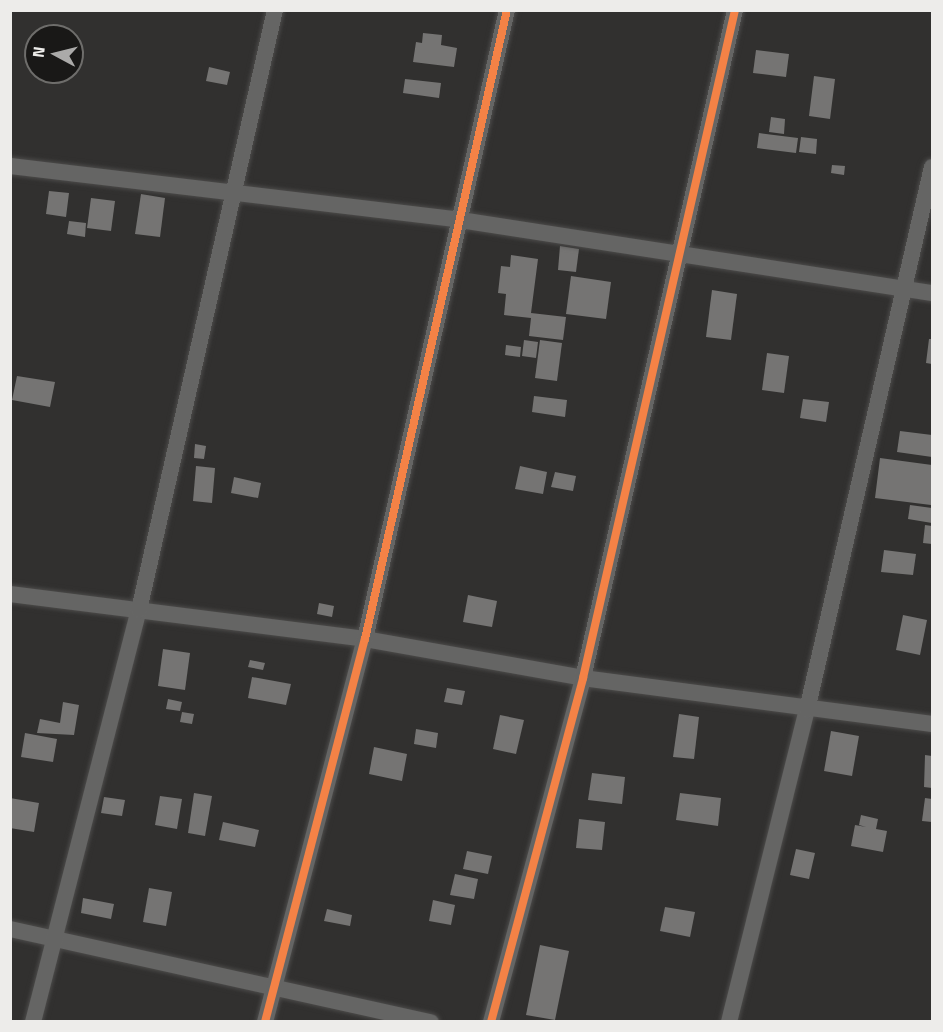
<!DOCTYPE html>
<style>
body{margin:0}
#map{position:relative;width:943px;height:1032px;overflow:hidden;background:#31302f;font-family:"Titillium Web",sans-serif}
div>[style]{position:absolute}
.building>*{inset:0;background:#757473}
.roads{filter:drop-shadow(0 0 2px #4c4b4a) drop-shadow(0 0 2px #4c4b4a)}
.minor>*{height:16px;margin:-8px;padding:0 8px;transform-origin:8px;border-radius:8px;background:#656564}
.cycleway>*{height:8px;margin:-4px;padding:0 4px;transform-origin:4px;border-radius:4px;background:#f48246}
span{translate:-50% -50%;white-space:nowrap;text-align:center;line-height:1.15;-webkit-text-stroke:6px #191817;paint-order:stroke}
.frame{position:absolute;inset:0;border:12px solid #edecea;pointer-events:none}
.north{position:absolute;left:24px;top:24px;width:60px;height:60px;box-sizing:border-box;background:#191817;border:2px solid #6e6d6b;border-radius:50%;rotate:277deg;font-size:16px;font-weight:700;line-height:24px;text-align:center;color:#edecea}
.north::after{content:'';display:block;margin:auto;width:21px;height:27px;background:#abaaa9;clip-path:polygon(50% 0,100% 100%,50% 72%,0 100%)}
</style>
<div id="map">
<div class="building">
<i style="clip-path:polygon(423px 33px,442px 35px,441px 45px,457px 48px,454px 67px,413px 62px,416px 42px,422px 43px)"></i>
<i style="clip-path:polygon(756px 50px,789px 54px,786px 77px,753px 73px)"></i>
<i style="clip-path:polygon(209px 67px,230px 72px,227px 85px,206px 81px)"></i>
<i style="clip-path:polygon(814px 76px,835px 79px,830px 119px,809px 116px)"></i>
<i style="clip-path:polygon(405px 79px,441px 83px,439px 98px,403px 93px)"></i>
<i style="clip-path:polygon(771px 117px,785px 119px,784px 134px,769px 132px)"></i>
<i style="clip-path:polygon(759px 133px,798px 138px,796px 153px,757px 148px)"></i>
<i style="clip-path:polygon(801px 137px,817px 139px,816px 154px,799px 152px)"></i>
<i style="clip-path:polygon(832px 165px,845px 166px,844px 175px,831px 173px)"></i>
<i style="clip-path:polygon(49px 191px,69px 193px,66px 217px,46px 214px)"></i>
<i style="clip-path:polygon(141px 194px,165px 198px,160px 237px,135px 234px)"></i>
<i style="clip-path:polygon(91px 198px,115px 201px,111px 231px,87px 228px)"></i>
<i style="clip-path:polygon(69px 221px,86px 223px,85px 237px,67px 234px)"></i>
<i style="clip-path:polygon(560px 246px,579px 249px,576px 272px,558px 270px)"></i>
<i style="clip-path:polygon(511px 255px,538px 259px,531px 313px,566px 317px,563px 340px,529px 336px,531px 318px,504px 315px,506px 294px,498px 293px,501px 266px,510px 267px)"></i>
<i style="clip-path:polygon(571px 276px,611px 282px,606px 319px,566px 314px)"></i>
<i style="clip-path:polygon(712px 290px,737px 294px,731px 340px,706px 337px)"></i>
<i style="clip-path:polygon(929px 339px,932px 339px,932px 364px,926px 363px)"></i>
<i style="clip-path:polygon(524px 340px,538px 342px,536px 358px,522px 356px)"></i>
<i style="clip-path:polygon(540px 340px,562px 343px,557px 381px,535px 378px)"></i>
<i style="clip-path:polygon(506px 345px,521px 347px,520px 357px,505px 355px)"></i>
<i style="clip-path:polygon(767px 353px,789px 356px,784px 393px,762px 390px)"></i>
<i style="clip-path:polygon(17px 376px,55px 382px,50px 407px,12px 400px)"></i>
<i style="clip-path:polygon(534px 396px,567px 400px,565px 417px,532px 412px)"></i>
<i style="clip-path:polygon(803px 399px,829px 402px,826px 422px,800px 418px)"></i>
<i style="clip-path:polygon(900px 431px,932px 435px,932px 457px,897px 452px)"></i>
<i style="clip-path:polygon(195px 444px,206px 446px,204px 459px,194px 458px)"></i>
<i style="clip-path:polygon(880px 458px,932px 465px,931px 505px,875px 498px)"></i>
<i style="clip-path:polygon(196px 466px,215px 468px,212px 503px,193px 501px)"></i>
<i style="clip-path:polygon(520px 466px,547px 472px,543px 494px,515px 489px)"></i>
<i style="clip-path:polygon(555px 472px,576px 476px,573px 491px,551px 487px)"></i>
<i style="clip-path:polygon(234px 477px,261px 483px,258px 498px,231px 493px)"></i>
<i style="clip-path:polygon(910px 505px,932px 508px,932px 523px,908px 519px)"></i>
<i style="clip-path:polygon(925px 525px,932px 526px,932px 544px,923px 543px)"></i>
<i style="clip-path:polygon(884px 550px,916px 554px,913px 575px,881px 572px)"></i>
<i style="clip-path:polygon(468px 595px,497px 601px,492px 627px,463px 622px)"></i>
<i style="clip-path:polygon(319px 603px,334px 606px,332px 617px,317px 614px)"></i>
<i style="clip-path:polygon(903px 615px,927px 620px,920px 655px,896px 650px)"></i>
<i style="clip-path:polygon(163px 649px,190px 653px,185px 690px,158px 686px)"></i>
<i style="clip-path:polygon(250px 660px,265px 663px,263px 670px,248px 667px)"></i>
<i style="clip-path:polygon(252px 677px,291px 684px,286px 705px,248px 698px)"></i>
<i style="clip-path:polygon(447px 688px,465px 691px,462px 705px,444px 702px)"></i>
<i style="clip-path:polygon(168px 699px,182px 702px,180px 711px,166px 709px)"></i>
<i style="clip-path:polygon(63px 702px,79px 705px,74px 735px,37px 733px,40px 719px,60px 723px)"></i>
<i style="clip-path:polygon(182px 712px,194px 714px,192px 724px,180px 722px)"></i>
<i style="clip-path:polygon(679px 714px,699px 717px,694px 759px,673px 757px)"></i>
<i style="clip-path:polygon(500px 715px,524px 720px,516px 754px,493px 749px)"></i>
<i style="clip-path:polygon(416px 729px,438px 733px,436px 748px,414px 744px)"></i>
<i style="clip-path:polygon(831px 731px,859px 736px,852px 776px,824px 771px)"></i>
<i style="clip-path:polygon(25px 733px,57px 739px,53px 762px,21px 757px)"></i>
<i style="clip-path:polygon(374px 747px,407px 754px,402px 781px,369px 774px)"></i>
<i style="clip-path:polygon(925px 755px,932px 756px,932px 788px,924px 787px)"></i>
<i style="clip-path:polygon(592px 773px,625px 777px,622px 804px,588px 800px)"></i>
<i style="clip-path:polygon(194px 793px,212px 796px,205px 836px,188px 833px)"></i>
<i style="clip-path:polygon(680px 793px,721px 798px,718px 826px,676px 820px)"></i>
<i style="clip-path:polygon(160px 796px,182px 799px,177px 829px,155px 825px)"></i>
<i style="clip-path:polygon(104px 797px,125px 800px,122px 816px,101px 813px)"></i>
<i style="clip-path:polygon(10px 798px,39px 803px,34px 832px,10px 828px)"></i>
<i style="clip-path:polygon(925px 798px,932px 799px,932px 822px,922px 821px)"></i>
<i style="clip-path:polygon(861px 815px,878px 819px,876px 829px,887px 831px,883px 852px,851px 846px,855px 825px,866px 827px,859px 825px)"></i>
<i style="clip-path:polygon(579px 819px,605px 822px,602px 850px,576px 848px)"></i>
<i style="clip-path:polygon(223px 822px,259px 830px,255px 847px,219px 840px)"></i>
<i style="clip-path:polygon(796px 849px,815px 853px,809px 879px,790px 875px)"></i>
<i style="clip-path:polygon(467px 851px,492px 856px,488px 874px,463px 869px)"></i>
<i style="clip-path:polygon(455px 874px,478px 879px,474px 899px,450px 895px)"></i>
<i style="clip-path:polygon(149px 888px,172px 892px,166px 926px,143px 922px)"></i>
<i style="clip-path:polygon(83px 898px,114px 904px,111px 919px,81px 913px)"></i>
<i style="clip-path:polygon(433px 900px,455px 905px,451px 925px,429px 921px)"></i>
<i style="clip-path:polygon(665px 907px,695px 912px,690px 937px,660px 931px)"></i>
<i style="clip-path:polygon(327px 909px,352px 915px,350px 926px,324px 921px)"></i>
<i style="clip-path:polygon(540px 945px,569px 951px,555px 1020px,526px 1015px)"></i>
</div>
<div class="roads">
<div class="minor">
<i style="left:10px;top:166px;width:453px;rotate:6.8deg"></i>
<i style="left:460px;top:220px;width:478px;rotate:8.8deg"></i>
<i style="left:10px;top:594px;width:358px;rotate:7.2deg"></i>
<i style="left:365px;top:639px;width:221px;rotate:10.1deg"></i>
<i style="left:583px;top:678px;width:352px;rotate:7.5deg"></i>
<i style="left:10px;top:929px;width:431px;rotate:12.5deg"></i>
<i style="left:33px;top:1022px;width:425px;rotate:-75.6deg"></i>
<i style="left:139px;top:610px;width:615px;rotate:-77.23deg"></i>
<i style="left:265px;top:1022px;width:396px;rotate:-75.4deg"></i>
<i style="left:365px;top:639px;width:645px;rotate:-77.28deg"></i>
<i style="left:491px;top:1022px;width:356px;rotate:-75deg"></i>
<i style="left:583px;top:678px;width:685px;rotate:-77.18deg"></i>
<i style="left:729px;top:1022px;width:322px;rotate:-76deg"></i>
<i style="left:807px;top:710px;width:557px;rotate:-77.04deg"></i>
</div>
</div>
<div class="cycleway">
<i style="left:265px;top:1022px;width:396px;rotate:-75.4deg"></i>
<i style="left:365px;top:639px;width:645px;rotate:-77.28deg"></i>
<i style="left:491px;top:1022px;width:356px;rotate:-75deg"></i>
<i style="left:583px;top:678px;width:685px;rotate:-77.18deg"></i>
</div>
<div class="frame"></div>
<div class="north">N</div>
</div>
